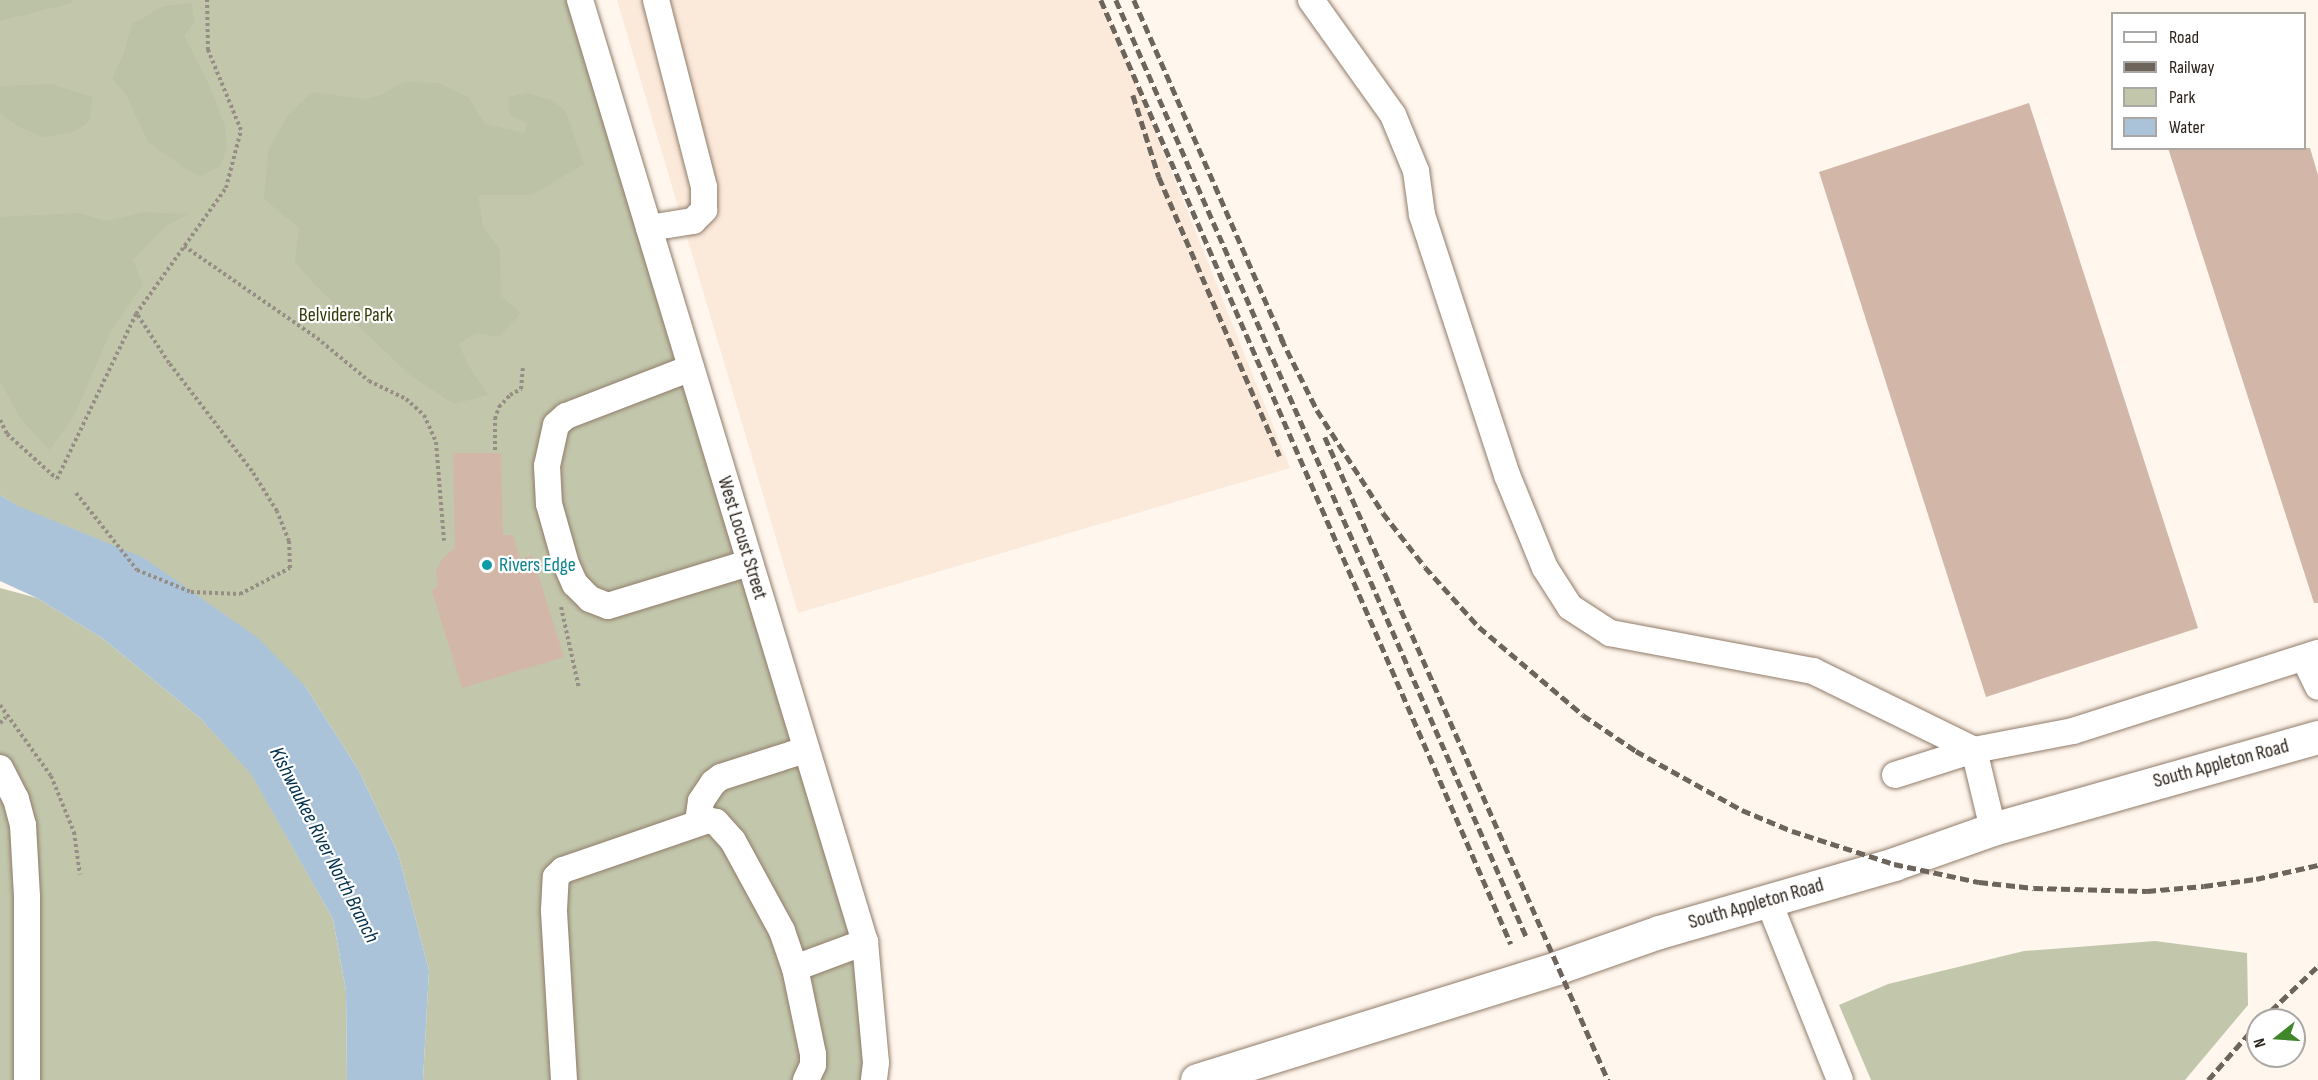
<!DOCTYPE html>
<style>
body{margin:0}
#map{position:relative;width:2318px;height:1080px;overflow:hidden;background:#fff6ed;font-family:"Sofia Sans Condensed",sans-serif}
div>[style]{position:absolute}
.built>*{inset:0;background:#fbe9da}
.green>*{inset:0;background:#c2c7ac}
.forest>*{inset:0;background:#bcc2a5}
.water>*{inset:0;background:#aac3d8}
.building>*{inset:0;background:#d2b7a8}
.path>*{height:4px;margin-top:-2px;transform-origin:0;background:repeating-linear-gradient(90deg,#968d85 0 3px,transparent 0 6px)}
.roads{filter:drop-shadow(0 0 2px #917c6a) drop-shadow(0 0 2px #917c6a)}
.minor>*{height:26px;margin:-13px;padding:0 13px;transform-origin:13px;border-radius:13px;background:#fff}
.major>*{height:33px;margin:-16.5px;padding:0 16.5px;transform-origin:16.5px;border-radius:16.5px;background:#fff}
.rail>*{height:4.5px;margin-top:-2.25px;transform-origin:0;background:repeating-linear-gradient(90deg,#6d655c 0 9px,transparent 0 13.5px)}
.dots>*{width:16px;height:16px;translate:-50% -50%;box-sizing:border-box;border:3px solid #fff;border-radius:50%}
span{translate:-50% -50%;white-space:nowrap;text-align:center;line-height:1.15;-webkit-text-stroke:4.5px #fff;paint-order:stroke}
.park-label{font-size:20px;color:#343a07}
.street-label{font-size:20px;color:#2c241c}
.culture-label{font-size:20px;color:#0d838f}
.left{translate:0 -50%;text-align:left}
.water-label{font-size:21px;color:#00304d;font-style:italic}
.legend{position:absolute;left:2111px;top:12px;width:195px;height:138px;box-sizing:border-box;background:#fff;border:2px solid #aba7a4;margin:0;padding:8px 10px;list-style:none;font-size:18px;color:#2c241c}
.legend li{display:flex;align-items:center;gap:12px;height:30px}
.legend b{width:30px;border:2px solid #aba7a4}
.north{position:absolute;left:2246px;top:1008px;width:60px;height:60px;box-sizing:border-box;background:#fff;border:2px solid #aba7a4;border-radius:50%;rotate:253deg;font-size:16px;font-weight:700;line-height:24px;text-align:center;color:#2c241c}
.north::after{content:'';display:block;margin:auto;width:21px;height:27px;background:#41862b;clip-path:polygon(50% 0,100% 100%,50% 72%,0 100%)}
</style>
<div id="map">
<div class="built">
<i style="clip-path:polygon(617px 0,1103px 0,1290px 468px,798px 613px)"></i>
</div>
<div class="green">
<i style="clip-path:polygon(0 0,580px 0,865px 942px,874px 1080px,423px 1080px,429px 970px,398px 853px,358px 769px,305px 686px,0 495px)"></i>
<i style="clip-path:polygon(0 588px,37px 598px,102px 638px,200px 718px,251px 773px,333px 919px,346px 991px,347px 1080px,0 1080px)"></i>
<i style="clip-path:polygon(2155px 941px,2247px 953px,2248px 1005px,2185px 1080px,1871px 1080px,1839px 1005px,1888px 984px,2024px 951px)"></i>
</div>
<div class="forest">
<i style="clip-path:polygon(0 0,73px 0,72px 3px,0 21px)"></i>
<i style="clip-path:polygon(191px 3px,195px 22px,184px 36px,209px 84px,225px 126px,227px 149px,220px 166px,202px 176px,189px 171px,148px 142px,126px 95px,112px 78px,124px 53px,132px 24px,164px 6px)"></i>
<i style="clip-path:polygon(404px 82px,439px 83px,468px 97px,485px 124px,524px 133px,528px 124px,509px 114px,509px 97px,527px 93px,552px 100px,566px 112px,584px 164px,532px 195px,478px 195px,483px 226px,500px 250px,501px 296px,521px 313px,499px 337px,476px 333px,459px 344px,468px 365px,488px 395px,454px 404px,410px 375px,317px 287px,295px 262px,299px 228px,264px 199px,268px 151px,288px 115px,312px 92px,364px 99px,381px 95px)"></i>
<i style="clip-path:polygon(51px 84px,93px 97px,89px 122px,74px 132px,44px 137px,21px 128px,0 114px,0 86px)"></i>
<i style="clip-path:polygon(144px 212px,188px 214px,165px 227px,133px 260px,143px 285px,112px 329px,74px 416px,49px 450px,20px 418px,0 381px,0 217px,80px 213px,106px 221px)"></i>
</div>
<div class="water">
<i style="clip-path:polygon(0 495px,18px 506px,144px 558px,258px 638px,305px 686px,358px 769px,398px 853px,429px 970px,423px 1080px,347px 1080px,346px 991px,333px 919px,251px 774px,200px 718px,102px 638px,37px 598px,0 581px)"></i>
</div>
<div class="building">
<i style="clip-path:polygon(2029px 103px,2198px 628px,1986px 697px,1819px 172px)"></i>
<i style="clip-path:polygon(2168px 148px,2310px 148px,2318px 175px,2318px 603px,2314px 603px)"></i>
<i style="clip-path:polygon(453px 453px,501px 453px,503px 535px,513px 535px,520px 559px,532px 555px,564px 657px,462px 688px,432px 591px,438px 585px,436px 571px,442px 559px,455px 548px)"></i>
</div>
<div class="path">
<i style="left:184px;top:246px;width:162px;rotate:34.7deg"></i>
<i style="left:317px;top:338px;width:67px;rotate:39.6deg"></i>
<i style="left:369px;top:381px;width:41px;rotate:25.9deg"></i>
<i style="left:406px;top:399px;width:24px;rotate:42deg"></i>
<i style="left:424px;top:415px;width:30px;rotate:66deg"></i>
<i style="left:436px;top:442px;width:99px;rotate:85.4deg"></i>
<i style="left:0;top:420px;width:16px;rotate:63deg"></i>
<i style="left:7px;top:434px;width:67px;rotate:42deg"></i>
<i style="left:57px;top:479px;width:183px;rotate:-64.4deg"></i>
<i style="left:136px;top:314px;width:155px;rotate:-54.5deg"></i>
<i style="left:226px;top:188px;width:60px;rotate:-75.5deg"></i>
<i style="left:241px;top:130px;width:87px;rotate:-112.4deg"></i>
<i style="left:208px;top:50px;width:50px;rotate:-91.1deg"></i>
<i style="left:495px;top:450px;width:31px;rotate:-90deg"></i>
<i style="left:495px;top:419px;width:13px;rotate:-72deg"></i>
<i style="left:499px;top:407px;width:16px;rotate:-47deg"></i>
<i style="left:510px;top:395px;width:13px;rotate:-29deg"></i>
<i style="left:521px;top:389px;width:21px;rotate:-85deg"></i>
<i style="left:76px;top:493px;width:98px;rotate:51.6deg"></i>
<i style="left:137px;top:570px;width:58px;rotate:22.2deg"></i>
<i style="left:191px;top:592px;width:49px;rotate:2.3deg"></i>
<i style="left:240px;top:594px;width:56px;rotate:-27.5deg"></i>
<i style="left:290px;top:568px;width:27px;rotate:-92deg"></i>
<i style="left:289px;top:541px;width:32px;rotate:-112deg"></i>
<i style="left:277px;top:511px;width:47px;rotate:-122deg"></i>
<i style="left:252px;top:471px;width:136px;rotate:-127.5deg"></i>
<i style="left:169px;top:363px;width:59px;rotate:-123.1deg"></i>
<i style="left:561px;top:607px;width:83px;rotate:77.5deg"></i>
<i style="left:0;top:705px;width:87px;rotate:54.3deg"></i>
<i style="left:51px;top:776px;width:61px;rotate:67.7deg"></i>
<i style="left:74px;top:832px;width:43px;rotate:82.1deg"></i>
<i style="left:0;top:723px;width:8px;rotate:-45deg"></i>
</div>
<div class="roads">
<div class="minor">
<i style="left:580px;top:0;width:984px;rotate:73.17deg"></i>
<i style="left:865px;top:942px;width:121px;rotate:84.8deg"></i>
<i style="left:876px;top:1063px;width:17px;rotate:97deg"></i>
<i style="left:1311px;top:0;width:141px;rotate:54.5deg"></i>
<i style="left:1393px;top:115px;width:61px;rotate:67.7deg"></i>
<i style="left:1416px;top:171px;width:44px;rotate:82.2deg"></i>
<i style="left:1422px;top:215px;width:274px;rotate:71.9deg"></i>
<i style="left:1507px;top:475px;width:100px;rotate:67.8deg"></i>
<i style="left:1545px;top:568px;width:46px;rotate:57.3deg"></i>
<i style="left:1570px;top:607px;width:48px;rotate:33deg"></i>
<i style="left:1610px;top:633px;width:207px;rotate:10.6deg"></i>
<i style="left:1813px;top:671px;width:179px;rotate:26.1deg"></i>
<i style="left:1974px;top:750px;width:81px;rotate:76.5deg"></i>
<i style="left:649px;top:228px;width:45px;rotate:-9deg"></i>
<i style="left:693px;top:221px;width:16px;rotate:-45deg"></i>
<i style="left:704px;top:210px;width:23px;rotate:-90deg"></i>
<i style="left:704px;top:187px;width:193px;rotate:-104.4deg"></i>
<i style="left:691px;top:368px;width:134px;rotate:159deg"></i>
<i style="left:566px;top:416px;width:13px;rotate:138deg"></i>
<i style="left:556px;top:425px;width:42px;rotate:102.4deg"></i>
<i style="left:547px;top:466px;width:38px;rotate:87deg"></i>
<i style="left:549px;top:504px;width:62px;rotate:74.2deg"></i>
<i style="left:566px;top:564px;width:22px;rotate:66deg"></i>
<i style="left:575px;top:584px;width:21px;rotate:45deg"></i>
<i style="left:590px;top:599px;width:19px;rotate:21deg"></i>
<i style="left:608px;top:606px;width:147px;rotate:-17deg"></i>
<i style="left:2304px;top:658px;width:32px;rotate:64deg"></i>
<i style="left:0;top:768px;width:35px;rotate:63deg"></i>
<i style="left:16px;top:799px;width:27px;rotate:75deg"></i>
<i style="left:23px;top:825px;width:72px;rotate:86.8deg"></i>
<i style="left:27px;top:897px;width:183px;rotate:90deg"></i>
<i style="left:1895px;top:775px;width:83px;rotate:-17.6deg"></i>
<i style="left:1974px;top:750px;width:101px;rotate:-10.9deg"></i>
<i style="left:2073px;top:731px;width:257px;rotate:-17.7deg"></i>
<i style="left:698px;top:822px;width:21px;rotate:-82deg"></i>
<i style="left:701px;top:801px;width:22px;rotate:-56deg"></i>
<i style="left:713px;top:783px;width:10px;rotate:-37deg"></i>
<i style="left:721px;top:777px;width:88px;rotate:-17.8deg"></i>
<i style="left:1768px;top:900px;width:194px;rotate:68.2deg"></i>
<i style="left:795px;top:968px;width:75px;rotate:-20.4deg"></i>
<i style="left:564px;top:1080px;width:170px;rotate:-93.4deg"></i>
<i style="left:554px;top:910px;width:33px;rotate:-87deg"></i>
<i style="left:556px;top:877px;width:10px;rotate:-45deg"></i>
<i style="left:563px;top:870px;width:153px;rotate:-19deg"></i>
<i style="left:708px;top:820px;width:8px;rotate:14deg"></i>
<i style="left:716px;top:822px;width:25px;rotate:48deg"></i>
<i style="left:733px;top:841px;width:102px;rotate:61.4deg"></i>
<i style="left:782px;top:931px;width:39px;rotate:71deg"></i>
<i style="left:795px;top:968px;width:88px;rotate:78.2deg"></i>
<i style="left:813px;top:1054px;width:11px;rotate:90deg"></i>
<i style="left:813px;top:1065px;width:17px;rotate:115deg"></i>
</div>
<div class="major">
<i style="left:1197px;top:1080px;width:379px;rotate:-17.3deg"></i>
<i style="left:1559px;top:967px;width:106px;rotate:-19.3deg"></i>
<i style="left:1659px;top:932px;width:245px;rotate:-16.1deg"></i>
<i style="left:1894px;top:864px;width:105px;rotate:-19.5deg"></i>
<i style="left:1993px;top:829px;width:338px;rotate:-15.8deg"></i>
</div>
</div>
<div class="rail">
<i style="left:1101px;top:0;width:1029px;rotate:66.52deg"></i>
<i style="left:1116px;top:0;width:1022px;rotate:66.34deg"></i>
<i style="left:1134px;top:0;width:375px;rotate:66.4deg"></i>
<i style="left:1133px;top:95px;width:86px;rotate:72.4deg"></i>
<i style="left:1159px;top:177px;width:304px;rotate:66.6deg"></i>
<i style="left:1281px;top:338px;width:80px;rotate:63.4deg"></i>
<i style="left:1317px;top:410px;width:122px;rotate:57.3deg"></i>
<i style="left:1383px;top:513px;width:68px;rotate:52.1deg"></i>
<i style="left:1425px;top:567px;width:81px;rotate:48deg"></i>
<i style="left:1479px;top:627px;width:136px;rotate:40.2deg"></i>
<i style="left:1583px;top:715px;width:64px;rotate:34.2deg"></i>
<i style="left:1636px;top:751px;width:121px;rotate:29.1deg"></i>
<i style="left:1742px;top:810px;width:54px;rotate:22.8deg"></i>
<i style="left:1792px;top:831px;width:107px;rotate:17.9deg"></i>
<i style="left:1894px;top:864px;width:87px;rotate:12deg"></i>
<i style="left:1979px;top:882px;width:55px;rotate:6.2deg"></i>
<i style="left:2034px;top:888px;width:113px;rotate:1.5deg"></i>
<i style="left:2147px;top:891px;width:57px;rotate:-5deg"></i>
<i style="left:2204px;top:886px;width:52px;rotate:-7.7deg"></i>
<i style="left:2256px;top:879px;width:64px;rotate:-12.7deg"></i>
<i style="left:1325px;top:437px;width:703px;rotate:66.24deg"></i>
<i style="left:2261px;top:1020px;width:79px;rotate:-43.5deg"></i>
<i style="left:2208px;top:1080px;width:76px;rotate:-48.7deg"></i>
</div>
<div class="dots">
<i style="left:487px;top:565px;background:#0f9aa8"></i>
</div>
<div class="park-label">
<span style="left:346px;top:315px">Belvidere Park</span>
</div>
<div class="street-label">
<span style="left:742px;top:538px;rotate:73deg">West Locust Street</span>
<span style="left:2221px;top:764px;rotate:-15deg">South Appleton Road</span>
<span style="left:1756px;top:904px;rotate:-16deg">South Appleton Road</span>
</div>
<div class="culture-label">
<span class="left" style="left:499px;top:565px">Rivers Edge</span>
</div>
<div class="water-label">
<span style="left:324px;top:845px;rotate:63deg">Kishwaukee River North Branch</span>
</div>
<ul class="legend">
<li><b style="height:8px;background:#fff"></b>Road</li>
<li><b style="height:8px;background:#6d655c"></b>Railway</li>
<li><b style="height:16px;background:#c2c7ac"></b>Park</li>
<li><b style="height:16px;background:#aac3d8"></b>Water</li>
</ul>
<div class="north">N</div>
</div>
